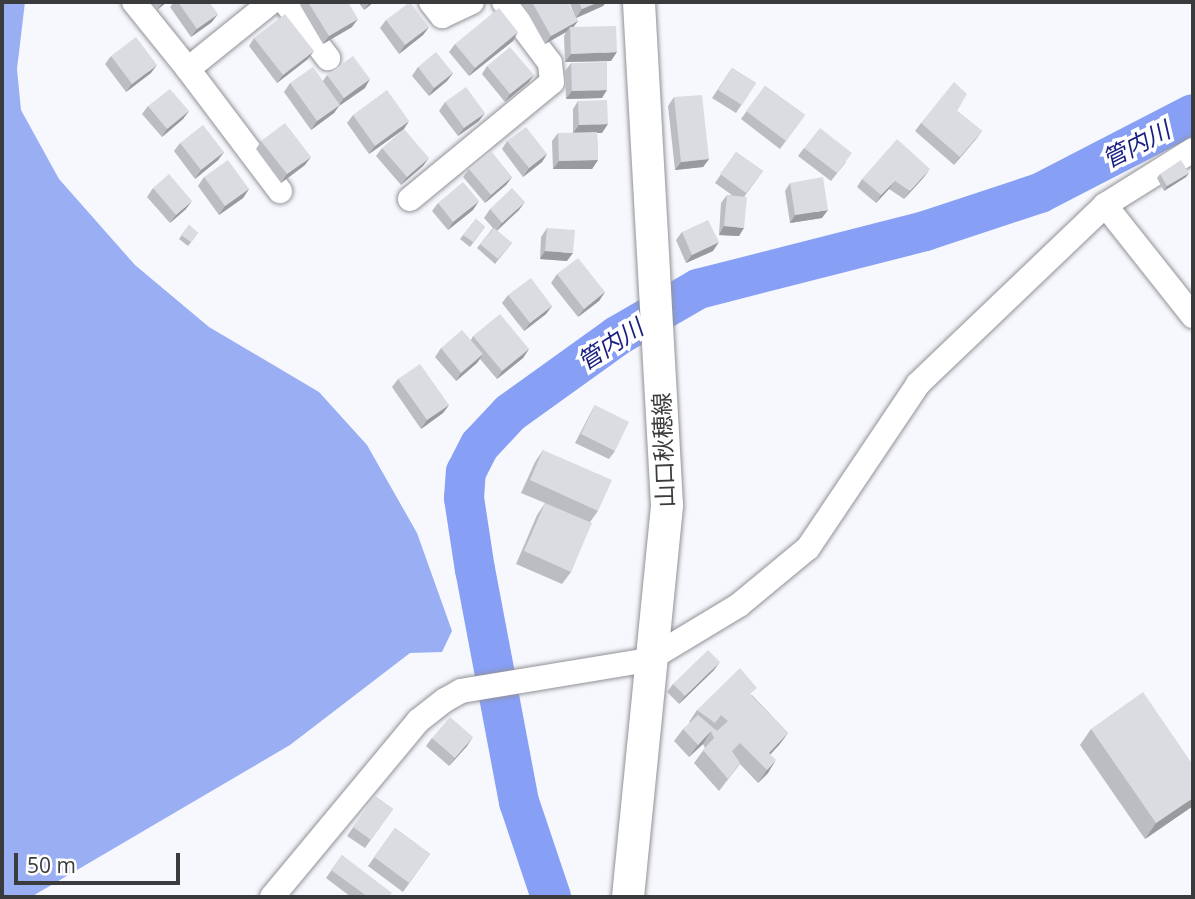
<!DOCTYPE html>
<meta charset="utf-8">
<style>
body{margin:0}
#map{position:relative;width:1195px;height:899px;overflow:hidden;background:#f6f8fd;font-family:"Open Sans","Noto Sans JP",sans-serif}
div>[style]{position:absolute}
.forest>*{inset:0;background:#9aaff3}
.river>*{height:40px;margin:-20px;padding:0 20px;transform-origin:20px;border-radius:20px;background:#879ff4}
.roads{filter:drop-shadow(0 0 2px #919296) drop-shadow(0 0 2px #919296)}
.minor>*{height:24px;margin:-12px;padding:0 12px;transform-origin:12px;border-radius:12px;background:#fff}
.major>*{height:32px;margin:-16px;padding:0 16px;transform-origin:16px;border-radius:16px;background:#fff}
.wall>*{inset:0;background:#bbbdc2}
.shaded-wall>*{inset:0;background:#999a9e}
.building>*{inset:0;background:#dadce1}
span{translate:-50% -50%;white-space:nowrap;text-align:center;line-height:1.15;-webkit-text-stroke:7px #fff;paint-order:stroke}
.street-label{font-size:23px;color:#3a3b3d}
.water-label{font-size:24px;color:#191f7f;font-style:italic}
.frame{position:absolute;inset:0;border:4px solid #3a3b3d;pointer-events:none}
.scale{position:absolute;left:14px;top:853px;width:166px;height:32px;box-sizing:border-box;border:4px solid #3a3b3d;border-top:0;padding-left:9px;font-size:21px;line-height:24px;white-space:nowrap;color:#3a3b3d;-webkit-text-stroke:5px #fff;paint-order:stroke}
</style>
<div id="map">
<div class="forest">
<i style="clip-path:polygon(2px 2px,25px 2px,17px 69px,21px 110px,59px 179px,135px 265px,209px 327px,319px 392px,367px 445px,417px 533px,452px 631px,442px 652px,410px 653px,290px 745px,31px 897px,2px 897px)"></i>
</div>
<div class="river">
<i style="left:551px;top:897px;width:100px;rotate:-108.6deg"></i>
<i style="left:519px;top:802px;width:236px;rotate:-100.7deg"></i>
<i style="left:475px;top:570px;width:73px;rotate:-98.7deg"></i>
<i style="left:464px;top:498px;width:26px;rotate:-86deg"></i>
<i style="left:466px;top:472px;width:30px;rotate:-63deg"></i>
<i style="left:480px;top:445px;width:44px;rotate:-46.8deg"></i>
<i style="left:510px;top:413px;width:132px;rotate:-35.7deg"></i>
<i style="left:617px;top:336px;width:94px;rotate:-30.1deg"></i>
<i style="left:698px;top:289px;width:234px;rotate:-14.3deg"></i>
<i style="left:925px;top:231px;width:121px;rotate:-18.3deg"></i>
<i style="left:1040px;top:193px;width:172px;rotate:-27.3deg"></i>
</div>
<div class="roads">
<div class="minor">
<i style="left:134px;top:2px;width:86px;rotate:51.1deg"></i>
<i style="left:188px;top:69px;width:107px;rotate:-38.9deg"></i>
<i style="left:285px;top:2px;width:71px;rotate:52.5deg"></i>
<i style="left:431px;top:2px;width:18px;rotate:52deg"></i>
<i style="left:442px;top:16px;width:33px;rotate:-25deg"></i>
<i style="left:188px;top:69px;width:153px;rotate:53deg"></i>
<i style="left:410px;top:199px;width:184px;rotate:-39.5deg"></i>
<i style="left:552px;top:82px;width:19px;rotate:-96deg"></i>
<i style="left:550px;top:63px;width:76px;rotate:-127deg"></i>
<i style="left:1105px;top:205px;width:142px;rotate:51.6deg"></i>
<i style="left:272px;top:897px;width:229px;rotate:-50.3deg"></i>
<i style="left:418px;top:721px;width:34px;rotate:-38deg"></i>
<i style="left:445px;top:700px;width:18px;rotate:-29deg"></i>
<i style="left:461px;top:691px;width:190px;rotate:-9.4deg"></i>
<i style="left:648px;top:660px;width:106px;rotate:-31.1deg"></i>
<i style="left:739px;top:605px;width:89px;rotate:-39.6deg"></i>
<i style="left:808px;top:548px;width:197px;rotate:-56.1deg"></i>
<i style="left:918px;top:384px;width:259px;rotate:-43.7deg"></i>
<i style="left:1105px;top:205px;width:104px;rotate:-32deg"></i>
</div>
<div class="major">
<i style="left:628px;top:897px;width:394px;rotate:-84.3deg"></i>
<i style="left:667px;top:505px;width:504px;rotate:-93.19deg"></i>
</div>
</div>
<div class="wall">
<i style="clip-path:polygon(151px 2px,167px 2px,157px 10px)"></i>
<i style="clip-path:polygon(174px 2px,209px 2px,212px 22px,191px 37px,170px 7px)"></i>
<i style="clip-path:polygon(302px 2px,348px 2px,352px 27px,323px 44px,300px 5px)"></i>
<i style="clip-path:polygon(358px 2px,374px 2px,364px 10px)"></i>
<i style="clip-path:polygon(523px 2px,567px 2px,578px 21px,573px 27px,611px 61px,565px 62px,564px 36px,566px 32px,545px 44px,522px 3px)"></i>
<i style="clip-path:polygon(569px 2px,606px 2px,603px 6px,576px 18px)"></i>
<i style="clip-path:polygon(386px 20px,429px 27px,423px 35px,399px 54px,380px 28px)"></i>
<i style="clip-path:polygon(254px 38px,308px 59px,277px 83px,249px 46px)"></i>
<i style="clip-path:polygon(513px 41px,469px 76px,449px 52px,455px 44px)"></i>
<i style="clip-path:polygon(111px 56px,151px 73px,126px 92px,105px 64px)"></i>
<i style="clip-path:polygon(571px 63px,602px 98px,566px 99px,565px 71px)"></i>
<i style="clip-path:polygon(487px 66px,534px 75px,528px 83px,505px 102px,482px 74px)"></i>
<i style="clip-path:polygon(418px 67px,453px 73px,447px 81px,429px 96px,412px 76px)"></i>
<i style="clip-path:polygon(732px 68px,756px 83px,736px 113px,712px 98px)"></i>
<i style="clip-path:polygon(327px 75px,365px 88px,339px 106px,334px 113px,311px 130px,284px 92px,290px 83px,323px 81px)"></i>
<i style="clip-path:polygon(765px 86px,805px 115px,780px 149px,741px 119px)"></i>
<i style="clip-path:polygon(674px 97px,709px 159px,703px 167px,675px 170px,668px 106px)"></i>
<i style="clip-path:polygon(578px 101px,602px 133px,597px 133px,598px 160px,592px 169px,553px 169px,552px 141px,558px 133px,573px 133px,573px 109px)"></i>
<i style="clip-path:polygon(445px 102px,479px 121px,458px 136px,439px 111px)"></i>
<i style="clip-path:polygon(148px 106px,189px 111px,183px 119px,162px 137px,142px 114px)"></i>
<i style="clip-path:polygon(957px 111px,982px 131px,954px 165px,915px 131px,921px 123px)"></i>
<i style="clip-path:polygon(353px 115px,404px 129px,369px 154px,347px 123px)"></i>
<i style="clip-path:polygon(261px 141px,305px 165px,281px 183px,256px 149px)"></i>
<i style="clip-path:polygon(507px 141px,547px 154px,542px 162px,523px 177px,502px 149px)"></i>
<i style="clip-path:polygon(180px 143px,224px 152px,218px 160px,195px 179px,174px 151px)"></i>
<i style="clip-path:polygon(382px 148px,423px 166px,401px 185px,376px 156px)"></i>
<i style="clip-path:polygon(804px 148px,846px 162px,831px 181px,798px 156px)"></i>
<i style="clip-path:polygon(736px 152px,763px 171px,744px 197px,739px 236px,719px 235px,721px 203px,727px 195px,732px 195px,715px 183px)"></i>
<i style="clip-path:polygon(469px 169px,512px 177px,506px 185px,485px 203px,463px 177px)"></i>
<i style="clip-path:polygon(1189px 173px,1186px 177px,1164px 191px,1157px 178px,1160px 174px)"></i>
<i style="clip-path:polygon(204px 177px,249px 189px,243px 198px,219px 215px,198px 186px)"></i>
<i style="clip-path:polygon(924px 177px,904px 199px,889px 189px,876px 203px,857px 187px,862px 179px)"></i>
<i style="clip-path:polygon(790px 183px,822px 218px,790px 223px,785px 191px)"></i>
<i style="clip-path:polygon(153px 188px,186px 209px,170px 223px,147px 197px)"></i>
<i style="clip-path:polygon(438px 203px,473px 210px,448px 230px,432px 211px)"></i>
<i style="clip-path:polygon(490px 209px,519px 210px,497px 231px,512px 243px,495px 264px,477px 248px,493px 228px,484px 218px)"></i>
<i style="clip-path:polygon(476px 219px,485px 227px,470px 247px,460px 239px)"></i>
<i style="clip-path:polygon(189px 225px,198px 233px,188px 246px,179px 239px)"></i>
<i style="clip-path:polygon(547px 228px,567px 261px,540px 259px,541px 237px)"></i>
<i style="clip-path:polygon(682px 232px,713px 251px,686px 263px,676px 240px)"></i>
<i style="clip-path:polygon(557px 274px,605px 292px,599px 301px,578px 317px,551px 283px)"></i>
<i style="clip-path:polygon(508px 295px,552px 306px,546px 314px,524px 331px,502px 303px)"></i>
<i style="clip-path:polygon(473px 336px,529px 349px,523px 358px,497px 379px,480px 359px,477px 363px,456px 381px,435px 357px,441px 348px,471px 340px)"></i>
<i style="clip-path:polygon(398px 379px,449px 405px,443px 413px,421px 429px,392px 387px)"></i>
<i style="clip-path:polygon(595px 405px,615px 451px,609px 459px,575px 443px,590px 414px)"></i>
<i style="clip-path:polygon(543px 450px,598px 511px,590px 522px,571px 572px,562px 584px,516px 564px,537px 515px,545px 503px,521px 493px,535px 462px)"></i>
<i style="clip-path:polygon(714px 670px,679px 704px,667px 692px,673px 684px)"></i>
<i style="clip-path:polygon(752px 695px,788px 733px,779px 745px,770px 755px,768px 773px,758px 783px,740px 764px,719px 791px,694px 763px,705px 748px,703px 744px,689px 757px,674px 741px,683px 729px,690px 723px,689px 722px,697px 710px)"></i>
<i style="clip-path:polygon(1091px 729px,1193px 765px,1193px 806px,1145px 839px,1080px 745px)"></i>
<i style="clip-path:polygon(432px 738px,467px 746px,449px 766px,426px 746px)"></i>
<i style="clip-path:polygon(375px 796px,393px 809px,365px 848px,347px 836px)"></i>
<i style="clip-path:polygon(395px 828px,430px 854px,403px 892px,368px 866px)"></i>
<i style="clip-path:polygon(342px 855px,389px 897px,351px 897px,326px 878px)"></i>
</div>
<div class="shaded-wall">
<i style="clip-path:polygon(163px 2px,167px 2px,157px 10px)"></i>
<i style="clip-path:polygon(370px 2px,374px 2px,364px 10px)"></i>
<i style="clip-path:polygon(599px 2px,606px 2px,603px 6px,576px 18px,582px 9px)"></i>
<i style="clip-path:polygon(218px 14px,212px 22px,191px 37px,197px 29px)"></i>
<i style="clip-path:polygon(358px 19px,352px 27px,323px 44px,329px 36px)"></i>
<i style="clip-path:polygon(578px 21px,572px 29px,570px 27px,566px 32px,545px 44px,551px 36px)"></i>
<i style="clip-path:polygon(429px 27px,423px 35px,399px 54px,405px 45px)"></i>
<i style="clip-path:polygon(518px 32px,513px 41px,469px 76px,475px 68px)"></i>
<i style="clip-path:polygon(314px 51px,308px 59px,277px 83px,283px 75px)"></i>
<i style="clip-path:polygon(617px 52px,611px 61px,565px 62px,571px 54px)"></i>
<i style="clip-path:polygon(157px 65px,151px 73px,126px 92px,132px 84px)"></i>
<i style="clip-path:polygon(453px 73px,447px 81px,429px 96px,434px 88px)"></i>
<i style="clip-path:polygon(534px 75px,528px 83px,505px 102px,510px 94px)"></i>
<i style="clip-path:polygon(370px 79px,365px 88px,339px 106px,334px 113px,311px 130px,317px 121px,339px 105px,344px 98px)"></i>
<i style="clip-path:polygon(607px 90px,602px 98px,566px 99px,572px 91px)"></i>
<i style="clip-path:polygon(189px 111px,183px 119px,162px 137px,167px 129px)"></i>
<i style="clip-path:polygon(485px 113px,479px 121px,458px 136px,464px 128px)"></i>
<i style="clip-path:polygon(409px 121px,404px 129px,369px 154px,375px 146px)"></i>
<i style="clip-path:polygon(608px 124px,602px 133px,573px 133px,579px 125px)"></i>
<i style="clip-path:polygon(982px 131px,976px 139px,954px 165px,960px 157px)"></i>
<i style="clip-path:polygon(224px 152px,218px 160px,195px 179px,201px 170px)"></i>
<i style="clip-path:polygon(547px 154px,542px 162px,523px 177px,529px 168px)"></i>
<i style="clip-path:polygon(311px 157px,305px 165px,281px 183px,287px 174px)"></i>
<i style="clip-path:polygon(429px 158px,423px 166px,401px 185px,407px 177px)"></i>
<i style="clip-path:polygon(709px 159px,703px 167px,675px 170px,681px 162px)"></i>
<i style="clip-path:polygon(598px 160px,592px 169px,553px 169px,559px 161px)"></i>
<i style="clip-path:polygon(930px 169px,924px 177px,904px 199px,910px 191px)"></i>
<i style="clip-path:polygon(1189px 173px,1186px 177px,1164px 191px,1167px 186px)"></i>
<i style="clip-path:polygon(512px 177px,506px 185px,485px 203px,491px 195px)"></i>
<i style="clip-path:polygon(895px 181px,889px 189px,876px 203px,881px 195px)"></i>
<i style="clip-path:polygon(249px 189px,243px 198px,219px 215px,225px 206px)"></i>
<i style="clip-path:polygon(192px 201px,186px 209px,170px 223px,176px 215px)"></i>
<i style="clip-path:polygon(479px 201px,473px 210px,448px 230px,453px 222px)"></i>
<i style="clip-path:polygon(525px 202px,519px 210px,496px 231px,502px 223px)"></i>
<i style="clip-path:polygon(828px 210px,822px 218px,790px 223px,795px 215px)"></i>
<i style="clip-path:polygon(724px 226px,744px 228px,739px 236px,719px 235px)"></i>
<i style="clip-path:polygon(719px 242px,713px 251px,686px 263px,692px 255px)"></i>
<i style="clip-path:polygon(545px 251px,573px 253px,567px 261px,540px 259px)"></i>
<i style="clip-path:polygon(605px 292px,599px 301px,578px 317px,584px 309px)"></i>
<i style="clip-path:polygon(552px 306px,546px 314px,524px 331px,530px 323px)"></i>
<i style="clip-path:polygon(529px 349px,523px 358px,497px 379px,502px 371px)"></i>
<i style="clip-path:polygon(483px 354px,477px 363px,456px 381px,461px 373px)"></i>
<i style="clip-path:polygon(449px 405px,443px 413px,421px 429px,427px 420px)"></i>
<i style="clip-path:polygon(720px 662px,714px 670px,679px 704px,685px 696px)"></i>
<i style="clip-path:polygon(711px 731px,703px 744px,689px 757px,698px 745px)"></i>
<i style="clip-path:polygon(788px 733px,779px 745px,760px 765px,769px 753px)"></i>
<i style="clip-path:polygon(473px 737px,467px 746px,449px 766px,455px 758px)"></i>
<i style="clip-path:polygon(776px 760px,768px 773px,758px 783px,767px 770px)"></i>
<i style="clip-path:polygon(1193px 798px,1193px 806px,1145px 839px,1156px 823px)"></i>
</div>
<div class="building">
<i style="clip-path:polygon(178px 2px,209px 2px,218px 14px,197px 29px)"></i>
<i style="clip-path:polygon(308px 2px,348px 2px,358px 19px,329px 36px)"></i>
<i style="clip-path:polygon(410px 2px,429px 27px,405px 45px,386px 20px)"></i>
<i style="clip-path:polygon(532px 2px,567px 2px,578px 21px,551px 36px)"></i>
<i style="clip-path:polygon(579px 2px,599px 2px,582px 9px)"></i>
<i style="clip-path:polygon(499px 8px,518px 32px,475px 68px,455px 44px)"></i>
<i style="clip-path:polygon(285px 14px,314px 51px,283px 75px,254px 38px)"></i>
<i style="clip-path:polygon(616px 26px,617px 52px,571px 54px,570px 27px)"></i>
<i style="clip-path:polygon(136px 37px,157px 65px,132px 84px,111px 56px)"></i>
<i style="clip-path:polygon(510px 47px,534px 75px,510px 94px,487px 66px)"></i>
<i style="clip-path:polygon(436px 52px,453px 73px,434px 88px,418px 67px)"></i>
<i style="clip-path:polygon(353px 56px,370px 79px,344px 98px,327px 75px)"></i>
<i style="clip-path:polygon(607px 62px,607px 90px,572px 91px,571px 63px)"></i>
<i style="clip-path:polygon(313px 67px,340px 105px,317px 121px,290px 83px)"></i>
<i style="clip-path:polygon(732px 68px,756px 83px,742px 105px,718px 90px)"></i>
<i style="clip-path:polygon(954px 82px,967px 94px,957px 111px,982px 131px,960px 157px,921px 123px)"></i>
<i style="clip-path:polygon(765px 86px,805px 115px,786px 141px,746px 111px)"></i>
<i style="clip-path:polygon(466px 87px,485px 113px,464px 128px,445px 102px)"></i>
<i style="clip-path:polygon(170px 89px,189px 111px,167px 129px,148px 106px)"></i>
<i style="clip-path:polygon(387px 90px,409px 121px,375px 146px,353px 115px)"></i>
<i style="clip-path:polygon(702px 95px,709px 159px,681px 162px,674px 97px)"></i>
<i style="clip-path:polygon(607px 100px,608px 124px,579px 125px,578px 101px)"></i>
<i style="clip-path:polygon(285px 123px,311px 157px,287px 174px,261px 141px)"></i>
<i style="clip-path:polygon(203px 125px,224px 152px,201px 170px,180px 143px)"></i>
<i style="clip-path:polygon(526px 127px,547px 154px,529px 168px,507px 141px)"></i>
<i style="clip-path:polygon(820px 128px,852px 153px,837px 173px,804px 148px)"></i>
<i style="clip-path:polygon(404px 129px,429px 158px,407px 177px,382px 148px)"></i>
<i style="clip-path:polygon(597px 132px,598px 160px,559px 161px,558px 133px)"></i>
<i style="clip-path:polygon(897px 139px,930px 169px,910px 191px,895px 181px,881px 195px,862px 179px)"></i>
<i style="clip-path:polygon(491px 151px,512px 177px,491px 195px,469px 169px)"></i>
<i style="clip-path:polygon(736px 152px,763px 171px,746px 193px,720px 174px)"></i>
<i style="clip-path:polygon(228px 160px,249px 189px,225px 206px,204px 177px)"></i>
<i style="clip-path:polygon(1181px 160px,1189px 173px,1167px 186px,1160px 174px)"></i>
<i style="clip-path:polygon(169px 174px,192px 201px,176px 215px,153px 188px)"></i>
<i style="clip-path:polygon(823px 177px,828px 210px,795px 215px,790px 183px)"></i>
<i style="clip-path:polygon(463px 182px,479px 201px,453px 222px,438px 203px)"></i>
<i style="clip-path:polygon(512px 188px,525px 202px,502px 223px,490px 209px)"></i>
<i style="clip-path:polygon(727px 195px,747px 197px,744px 228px,724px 226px)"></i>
<i style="clip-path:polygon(476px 219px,485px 227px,473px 242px,463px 235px)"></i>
<i style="clip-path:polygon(708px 220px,719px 242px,692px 255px,682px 232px)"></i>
<i style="clip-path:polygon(189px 225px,198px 233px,191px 242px,181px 235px)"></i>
<i style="clip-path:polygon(494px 228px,512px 243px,498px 259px,480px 244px)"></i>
<i style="clip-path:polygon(547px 228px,575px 230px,573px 253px,545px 251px)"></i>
<i style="clip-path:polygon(578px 258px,605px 292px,584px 309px,557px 274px)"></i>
<i style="clip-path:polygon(531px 278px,552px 306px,530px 323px,508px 295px)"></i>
<i style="clip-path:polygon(500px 314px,529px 349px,502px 371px,473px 336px)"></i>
<i style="clip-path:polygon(462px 330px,483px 354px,461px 373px,441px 348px)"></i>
<i style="clip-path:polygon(420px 364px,449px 405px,427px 420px,398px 379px)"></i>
<i style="clip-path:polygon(595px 405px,629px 422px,615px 451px,581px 434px)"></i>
<i style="clip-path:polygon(543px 450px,612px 480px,598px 511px,530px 480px)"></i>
<i style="clip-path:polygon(545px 503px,592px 523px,571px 572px,524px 551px)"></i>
<i style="clip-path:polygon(708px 650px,720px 662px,685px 696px,673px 684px)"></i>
<i style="clip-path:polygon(740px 668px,757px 688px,750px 694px,788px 733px,769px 753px,776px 760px,767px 770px,740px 743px,732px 751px,740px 763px,728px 779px,703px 750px,714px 738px,711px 731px,698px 745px,683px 729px,698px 715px,717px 731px,728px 721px,721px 715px,715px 723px,697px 710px)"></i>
<i style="clip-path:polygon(1143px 692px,1193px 765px,1193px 798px,1156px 823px,1091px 729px)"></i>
<i style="clip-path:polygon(450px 717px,473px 737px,455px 758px,432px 738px)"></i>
<i style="clip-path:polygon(375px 796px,393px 809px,371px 840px,353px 827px)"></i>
<i style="clip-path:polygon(395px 828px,430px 854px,409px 883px,374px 857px)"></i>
<i style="clip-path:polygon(342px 855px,392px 893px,388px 897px,368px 897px,331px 870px)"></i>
</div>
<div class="street-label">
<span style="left:663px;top:450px;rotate:-92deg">山口秋穂線</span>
</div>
<div class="water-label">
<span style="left:1136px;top:144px;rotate:-27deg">管内川</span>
<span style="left:610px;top:344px;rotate:-33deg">管内川</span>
</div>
<div class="frame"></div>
<div class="scale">50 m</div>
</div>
